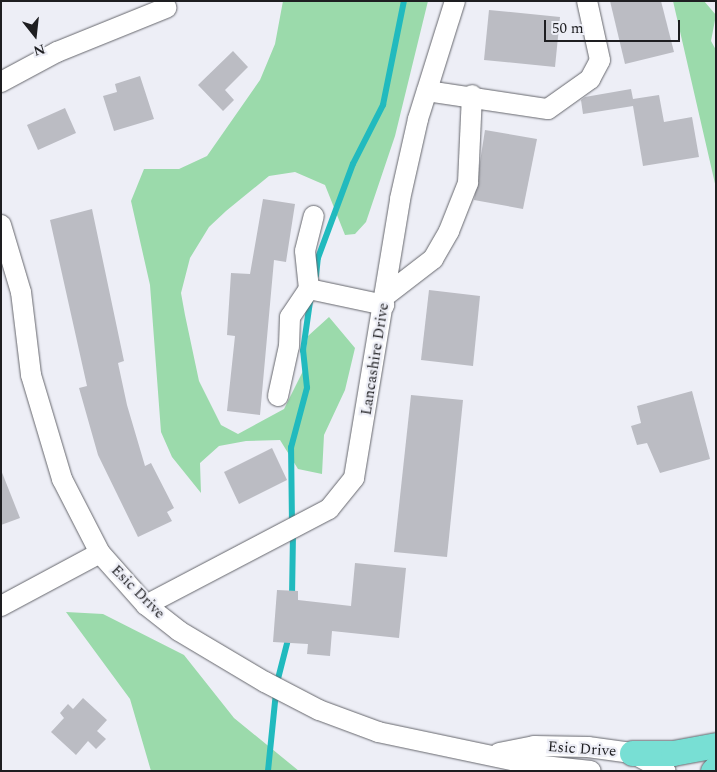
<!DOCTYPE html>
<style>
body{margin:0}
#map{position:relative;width:717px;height:772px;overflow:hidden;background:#edeef6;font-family:Spectral,serif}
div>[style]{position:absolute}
.green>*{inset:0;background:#9bdaab}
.stream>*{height:5.5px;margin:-2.75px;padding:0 2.75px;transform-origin:2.75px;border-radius:2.75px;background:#21babe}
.building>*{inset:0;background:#bbbcc3}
.roads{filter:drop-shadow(0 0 1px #66676d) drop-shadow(0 0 1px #66676d)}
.minor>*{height:20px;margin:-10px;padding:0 10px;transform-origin:10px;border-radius:10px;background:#fff}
.major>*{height:25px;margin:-12.5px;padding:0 12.5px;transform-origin:12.5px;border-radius:12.5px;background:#78dfd4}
span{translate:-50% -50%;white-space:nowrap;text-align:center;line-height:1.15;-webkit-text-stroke:4.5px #edeef6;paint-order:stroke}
.street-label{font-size:15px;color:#1e1e21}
.frame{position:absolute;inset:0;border:2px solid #1e1e21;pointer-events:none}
.north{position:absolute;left:10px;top:10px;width:50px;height:50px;-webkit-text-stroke:4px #edeef6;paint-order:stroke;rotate:164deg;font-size:14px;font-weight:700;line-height:20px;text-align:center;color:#1e1e21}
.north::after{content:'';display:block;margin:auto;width:18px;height:22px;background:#1e1e21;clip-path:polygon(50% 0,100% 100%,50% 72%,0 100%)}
.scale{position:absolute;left:544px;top:20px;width:136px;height:22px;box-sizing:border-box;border:2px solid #1e1e21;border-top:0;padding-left:6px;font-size:15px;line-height:18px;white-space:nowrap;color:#1e1e21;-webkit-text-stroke:4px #edeef6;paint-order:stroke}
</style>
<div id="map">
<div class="green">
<i style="clip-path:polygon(283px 1px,428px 1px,395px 136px,366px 222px,355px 234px,345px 235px,325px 185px,295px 172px,269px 176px,226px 211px,209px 227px,190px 258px,181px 293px,185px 315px,199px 381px,221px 425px,238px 434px,284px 409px,303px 371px,308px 336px,329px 317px,355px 348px,345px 390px,324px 435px,322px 474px,298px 469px,280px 440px,246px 441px,219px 446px,200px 463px,201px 493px,172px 457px,161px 432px,150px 285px,131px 201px,144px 169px,179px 169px,207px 156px,260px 80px,275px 44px)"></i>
<i style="clip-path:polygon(673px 1px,704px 1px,716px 15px,711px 41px,716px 50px,716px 188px)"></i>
<i style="clip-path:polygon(66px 612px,103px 614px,184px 655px,234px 718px,299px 771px,151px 771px,130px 699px)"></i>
</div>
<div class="stream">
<i style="left:316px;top:276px;width:18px;rotate:-84deg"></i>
<i style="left:318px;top:258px;width:100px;rotate:-69.6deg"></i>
<i style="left:353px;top:164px;width:66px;rotate:-63deg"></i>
<i style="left:383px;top:105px;width:106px;rotate:-78.6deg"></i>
<i style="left:292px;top:525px;width:77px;rotate:-90.7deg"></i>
<i style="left:291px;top:448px;width:62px;rotate:-75.1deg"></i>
<i style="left:307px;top:388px;width:37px;rotate:-96deg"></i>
<i style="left:303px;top:351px;width:49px;rotate:-81.9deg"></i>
<i style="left:292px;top:597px;width:63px;rotate:-89.1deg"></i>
<i style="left:277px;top:683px;width:49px;rotate:-75.7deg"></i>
<i style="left:268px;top:771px;width:79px;rotate:-84.2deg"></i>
</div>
<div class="building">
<i style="clip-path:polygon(610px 1px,661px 1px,674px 52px,625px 64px)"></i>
<i style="clip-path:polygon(489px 10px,560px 17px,555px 67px,484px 60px)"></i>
<i style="clip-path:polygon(233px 51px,248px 67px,225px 90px,234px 100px,223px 111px,198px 85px)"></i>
<i style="clip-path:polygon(140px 76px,154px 119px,114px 131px,103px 96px,117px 92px,115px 84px)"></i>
<i style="clip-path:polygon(631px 89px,633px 99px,659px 95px,664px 122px,692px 117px,699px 157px,643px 166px,633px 106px,583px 114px,581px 100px,585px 97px)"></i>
<i style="clip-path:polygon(65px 108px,76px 133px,38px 150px,27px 125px)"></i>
<i style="clip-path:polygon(485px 130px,537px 139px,523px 209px,474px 200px)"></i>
<i style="clip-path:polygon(263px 199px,295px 204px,286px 262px,274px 260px,260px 415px,227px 411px,235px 336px,227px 335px,231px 273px,250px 274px)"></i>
<i style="clip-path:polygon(92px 209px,124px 361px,118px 363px,127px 405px,145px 466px,151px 463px,174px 508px,167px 512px,172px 521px,138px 537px,98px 455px,79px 388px,87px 386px,50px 220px)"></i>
<i style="clip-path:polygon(429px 290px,480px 296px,473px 366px,421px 360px)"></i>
<i style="clip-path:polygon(692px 391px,710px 459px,660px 473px,647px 443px,637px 445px,631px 426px,641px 423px,637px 406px)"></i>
<i style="clip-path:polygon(411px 395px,463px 400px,447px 557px,394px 552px)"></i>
<i style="clip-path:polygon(272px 448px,287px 480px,239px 504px,224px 472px)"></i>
<i style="clip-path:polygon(1px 470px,20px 518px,1px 525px)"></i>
<i style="clip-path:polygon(355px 563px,406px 568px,399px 638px,332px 631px,330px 656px,307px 654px,308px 644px,273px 642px,277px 590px,298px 591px,298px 600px,351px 606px)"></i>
<i style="clip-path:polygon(83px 698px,107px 720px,97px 731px,106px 739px,96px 749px,88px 741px,76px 755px,51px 732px,64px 718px,60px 713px,68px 704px,73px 709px)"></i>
</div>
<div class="roads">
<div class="minor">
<i style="left:1px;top:82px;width:64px;rotate:-28.2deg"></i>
<i style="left:57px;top:52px;width:118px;rotate:-22deg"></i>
<i style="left:427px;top:91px;width:122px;rotate:8.5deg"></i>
<i style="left:548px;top:109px;width:52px;rotate:-35.5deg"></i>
<i style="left:590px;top:79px;width:21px;rotate:-62deg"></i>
<i style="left:600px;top:60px;width:60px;rotate:-102.4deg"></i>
<i style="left:1px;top:225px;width:70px;rotate:73.4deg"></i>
<i style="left:21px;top:292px;width:84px;rotate:83.1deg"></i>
<i style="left:31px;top:375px;width:109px;rotate:73.4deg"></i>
<i style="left:62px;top:479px;width:83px;rotate:62.8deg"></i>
<i style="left:100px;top:553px;width:69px;rotate:48.5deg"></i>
<i style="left:146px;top:605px;width:42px;rotate:38.2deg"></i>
<i style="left:179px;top:631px;width:100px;rotate:30.7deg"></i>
<i style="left:265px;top:682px;width:61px;rotate:27.4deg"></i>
<i style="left:319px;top:710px;width:63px;rotate:20.4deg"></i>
<i style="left:378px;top:732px;width:159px;rotate:11.9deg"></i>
<i style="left:534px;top:765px;width:57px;rotate:6deg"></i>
<i style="left:309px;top:289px;width:77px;rotate:12deg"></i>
<i style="left:385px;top:296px;width:61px;rotate:-37.6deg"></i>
<i style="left:433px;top:259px;width:32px;rotate:-60deg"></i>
<i style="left:449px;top:231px;width:52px;rotate:-68.4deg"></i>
<i style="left:468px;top:183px;width:88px;rotate:-87.4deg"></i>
<i style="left:278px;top:396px;width:51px;rotate:-77.6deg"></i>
<i style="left:289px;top:346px;width:29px;rotate:-88deg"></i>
<i style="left:290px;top:317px;width:34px;rotate:-56deg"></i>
<i style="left:309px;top:289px;width:38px;rotate:-96deg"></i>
<i style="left:305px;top:251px;width:36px;rotate:-76deg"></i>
<i style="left:146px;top:605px;width:207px;rotate:-27.7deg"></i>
<i style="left:329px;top:509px;width:40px;rotate:-51deg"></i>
<i style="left:354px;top:478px;width:283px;rotate:-80.6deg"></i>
<i style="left:400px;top:199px;width:82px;rotate:-77.3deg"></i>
<i style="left:418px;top:119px;width:124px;rotate:-72.6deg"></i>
<i style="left:1px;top:606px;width:112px;rotate:-28.2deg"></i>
<i style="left:499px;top:753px;width:36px;rotate:-11deg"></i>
<i style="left:534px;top:746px;width:54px;rotate:1.1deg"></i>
<i style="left:588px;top:747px;width:44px;rotate:7.8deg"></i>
<i style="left:632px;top:753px;width:38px;rotate:28deg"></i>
</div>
<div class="major">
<i style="left:632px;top:753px;width:41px"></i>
<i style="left:673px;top:753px;width:44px;rotate:-10.5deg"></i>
<i style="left:713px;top:771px;width:4px;rotate:-45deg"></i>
</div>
</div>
<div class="street-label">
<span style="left:375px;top:359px;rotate:-81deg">Lancashire Drive</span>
<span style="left:138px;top:592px;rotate:45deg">Esic Drive</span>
<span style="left:582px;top:749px;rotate:4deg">Esic Drive</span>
</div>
<div class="frame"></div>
<div class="north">N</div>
<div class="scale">50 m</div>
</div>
